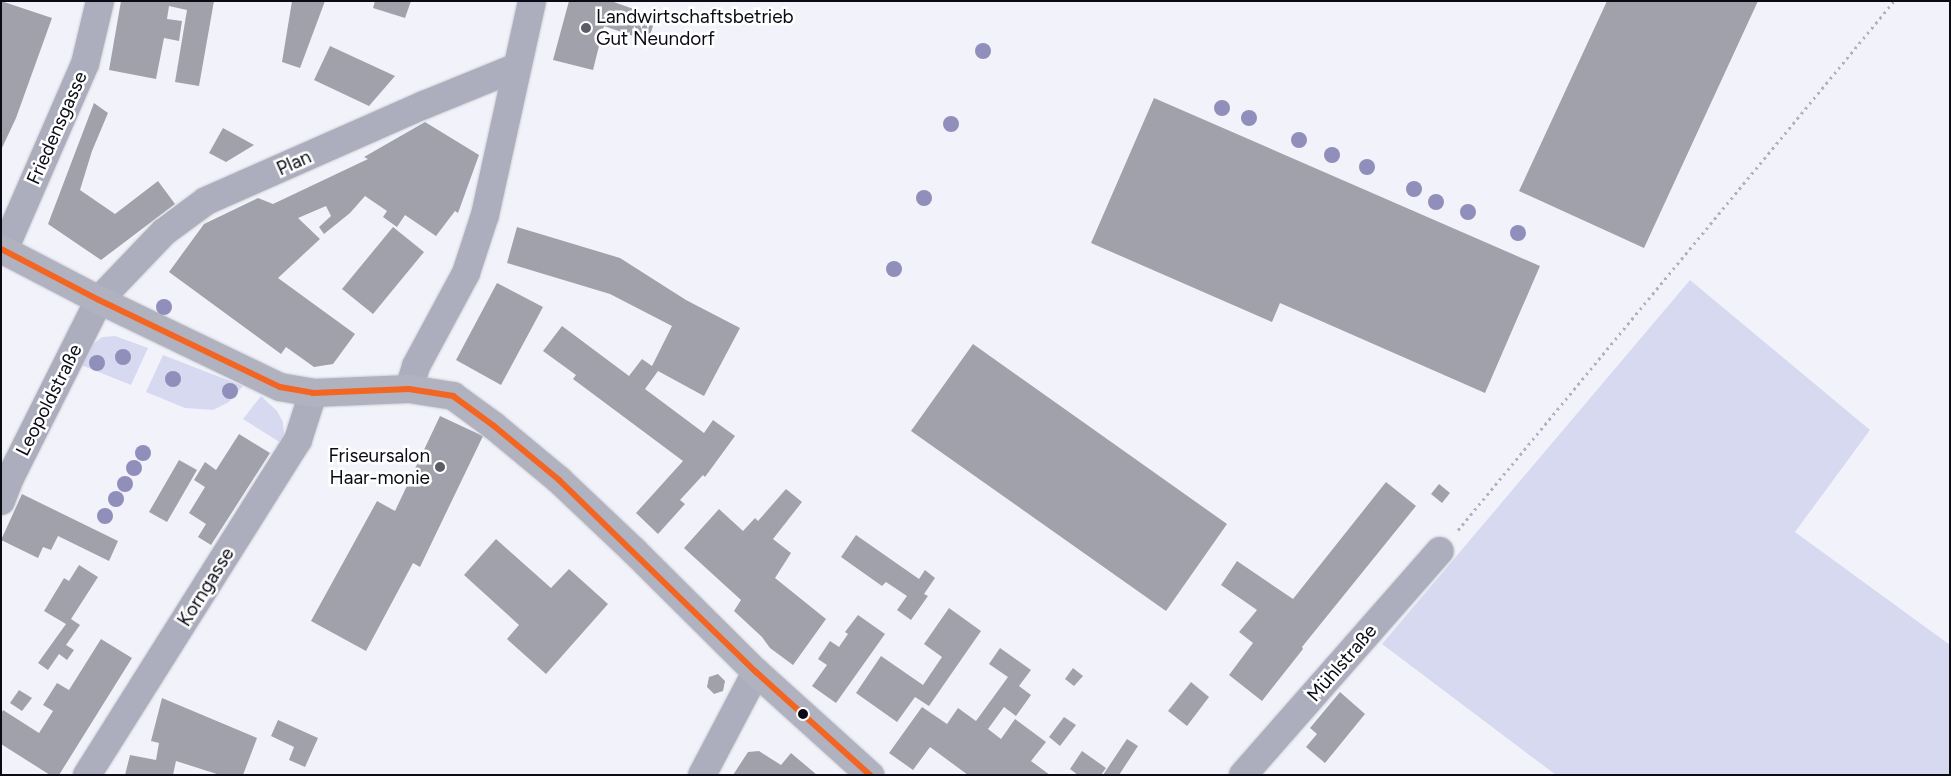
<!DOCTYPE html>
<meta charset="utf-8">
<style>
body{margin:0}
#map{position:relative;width:1951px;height:776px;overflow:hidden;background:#f2f3fa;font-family:Figtree,sans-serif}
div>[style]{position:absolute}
.green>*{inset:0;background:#d7d9f1}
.building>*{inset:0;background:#a0a1aa}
.path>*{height:3px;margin-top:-1.5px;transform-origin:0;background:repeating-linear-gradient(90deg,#b1b2be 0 2.5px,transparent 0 6.5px)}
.roads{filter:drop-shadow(0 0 1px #cecfd5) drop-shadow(0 0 1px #cecfd5)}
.minor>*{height:28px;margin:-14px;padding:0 14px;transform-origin:14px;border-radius:14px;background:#adaebd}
.major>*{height:28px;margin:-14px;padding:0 14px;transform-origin:14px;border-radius:14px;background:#b1b2c0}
.bus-1>*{height:6px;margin:-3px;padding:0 3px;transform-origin:3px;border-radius:3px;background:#f26522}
.trees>*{width:16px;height:16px;margin:-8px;border-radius:50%;background:#908eba}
.dots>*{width:14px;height:14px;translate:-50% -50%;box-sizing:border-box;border:2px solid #fff;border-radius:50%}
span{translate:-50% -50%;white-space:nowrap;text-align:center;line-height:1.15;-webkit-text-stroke:5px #fff;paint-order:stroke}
.poi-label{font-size:19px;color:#0a0b15}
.left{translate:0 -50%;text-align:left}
.right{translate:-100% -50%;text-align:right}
.street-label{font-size:19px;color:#0a0b15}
.frame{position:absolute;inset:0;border:2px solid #0a0b15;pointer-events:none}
</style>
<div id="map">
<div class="green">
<i style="clip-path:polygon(1690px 280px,1870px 430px,1795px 532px,1950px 645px,1950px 775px,1556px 775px,1382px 644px)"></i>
<i style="clip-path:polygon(115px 336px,148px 348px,131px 385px,81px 365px,91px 346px,102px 337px)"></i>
<i style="clip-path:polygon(163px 355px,243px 386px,229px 402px,213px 410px,185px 408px,146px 392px)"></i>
<i style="clip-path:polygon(261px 396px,277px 411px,283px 422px,284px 435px,281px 443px,243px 419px)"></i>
</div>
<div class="building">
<i style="clip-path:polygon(1px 1px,52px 18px,16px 118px,1px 150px)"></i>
<i style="clip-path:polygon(121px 1px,214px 1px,199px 86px,175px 82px,187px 10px,169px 6px,167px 19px,182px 21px,179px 41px,164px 38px,156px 79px,109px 70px)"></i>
<i style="clip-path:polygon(292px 1px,325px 1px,300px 68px,282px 62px)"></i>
<i style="clip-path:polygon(375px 1px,411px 1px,405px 18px,373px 8px)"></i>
<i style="clip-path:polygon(569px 1px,611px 1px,656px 17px,648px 41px,604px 26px,593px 70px,553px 60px)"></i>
<i style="clip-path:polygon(1607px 1px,1758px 1px,1644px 248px,1519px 191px)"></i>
<i style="clip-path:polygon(330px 46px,395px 76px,369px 106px,314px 80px)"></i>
<i style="clip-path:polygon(1154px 98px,1540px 266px,1485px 393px,1280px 303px,1272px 322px,1091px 243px)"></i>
<i style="clip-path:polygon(94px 103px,108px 113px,92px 151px,80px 190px,115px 214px,158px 181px,175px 204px,101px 260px,48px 224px)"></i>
<i style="clip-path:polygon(425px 122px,479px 155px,458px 213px,455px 211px,436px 236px,405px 215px,397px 227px,383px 217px,387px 211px,365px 196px,350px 213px,324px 234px,319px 227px,331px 216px,326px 206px,298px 218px,320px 239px,278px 278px,355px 334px,333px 364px,314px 367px,286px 347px,281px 354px,169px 272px,204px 224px,258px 198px,273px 204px,368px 159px,364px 157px)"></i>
<i style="clip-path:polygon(223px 128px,254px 145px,226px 162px,209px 153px)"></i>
<i style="clip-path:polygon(393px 227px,424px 252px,373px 314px,342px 289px)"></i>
<i style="clip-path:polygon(517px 227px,620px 258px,686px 300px,740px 328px,704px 396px,658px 371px,645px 389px,704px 433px,713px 420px,735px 436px,705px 477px,703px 475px,680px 500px,685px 504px,658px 534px,636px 513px,683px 461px,573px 379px,576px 375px,543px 351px,562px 326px,629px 376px,642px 359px,652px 366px,672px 326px,610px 294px,507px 263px)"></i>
<i style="clip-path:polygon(497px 283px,543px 307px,501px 385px,456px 360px)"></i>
<i style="clip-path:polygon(973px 344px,1227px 524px,1166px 611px,911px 431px)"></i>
<i style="clip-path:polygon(440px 416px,483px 436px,420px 567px,413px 563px,366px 651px,311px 621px,377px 501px,395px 511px)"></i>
<i style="clip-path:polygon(239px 434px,270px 453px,211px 545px,198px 537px,206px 524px,189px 513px,205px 487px,194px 480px,205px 462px,216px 470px)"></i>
<i style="clip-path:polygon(179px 460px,197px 470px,167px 522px,149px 512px)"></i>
<i style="clip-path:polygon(1386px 482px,1416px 506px,1302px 647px,1303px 649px,1262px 701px,1229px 675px,1253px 643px,1239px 632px,1257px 610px,1221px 585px,1237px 561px,1293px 599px)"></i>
<i style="clip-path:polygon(1439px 484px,1450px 493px,1442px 503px,1431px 494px)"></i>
<i style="clip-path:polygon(786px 489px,802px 502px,773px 539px,791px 553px,775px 578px,826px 619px,793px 665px,770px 648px,762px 637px,734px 611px,741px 600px,684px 548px,719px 509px,743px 531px,755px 518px,758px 521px)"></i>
<i style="clip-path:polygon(22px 494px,118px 541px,109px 561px,58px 536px,51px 550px,43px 547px,38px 558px,1px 540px)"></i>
<i style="clip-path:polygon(856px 535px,919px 579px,925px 570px,935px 578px,924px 594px,928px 596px,911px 620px,897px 610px,907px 596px,886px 582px,882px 586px,841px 557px)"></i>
<i style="clip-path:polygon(496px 539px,551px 588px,569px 569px,608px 604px,546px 674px,507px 639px,519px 625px,464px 575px)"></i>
<i style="clip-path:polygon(79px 565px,98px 577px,71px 619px,80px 625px,66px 645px,74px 650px,67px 660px,59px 654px,48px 670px,38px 663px,66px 624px,44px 611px,64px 578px,69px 581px)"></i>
<i style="clip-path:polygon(949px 608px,981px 631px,929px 706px,915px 697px,897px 722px,856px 693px,881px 656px,923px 685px,942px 657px,924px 644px)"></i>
<i style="clip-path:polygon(858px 615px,885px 634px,836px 703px,812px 686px,827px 665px,818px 659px,830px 641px,839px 647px,848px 634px,845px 632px)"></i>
<i style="clip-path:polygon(101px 639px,132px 658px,59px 775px,50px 775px,1px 744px,1px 714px,3px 710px,39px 733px,53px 711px,43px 705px,57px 683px,69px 690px)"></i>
<i style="clip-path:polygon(1000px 648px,1031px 670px,1019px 686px,1031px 695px,1016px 716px,1004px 707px,988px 729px,1001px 739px,1015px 719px,1046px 742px,1031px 761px,1050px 775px,968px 775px,930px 747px,913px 770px,889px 753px,922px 707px,947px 724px,958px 708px,976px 721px,1008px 677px,989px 664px)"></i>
<i style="clip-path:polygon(1073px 668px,1083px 676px,1074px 686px,1065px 679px)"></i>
<i style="clip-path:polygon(718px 674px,725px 681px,723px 691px,714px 694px,707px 687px,709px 677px)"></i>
<i style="clip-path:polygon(1191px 682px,1209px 697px,1187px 726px,1168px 711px)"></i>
<i style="clip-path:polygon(19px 690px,32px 698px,22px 711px,10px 703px)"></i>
<i style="clip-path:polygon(1340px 692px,1365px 714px,1325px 763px,1306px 747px,1317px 734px,1310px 728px)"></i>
<i style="clip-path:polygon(162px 698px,257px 738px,243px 775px,220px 775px,176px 761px,173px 775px,125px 775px,130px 755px,156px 760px,159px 743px,151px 741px)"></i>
<i style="clip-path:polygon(1064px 717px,1076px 725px,1060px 746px,1049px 737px)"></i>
<i style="clip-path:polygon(278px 720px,318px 738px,305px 767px,289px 760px,294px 747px,271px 736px)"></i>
<i style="clip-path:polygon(1127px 739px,1138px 746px,1119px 775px,1103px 775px)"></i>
<i style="clip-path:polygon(759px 751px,781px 765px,791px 753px,817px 775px,733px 775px,748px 752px)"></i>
<i style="clip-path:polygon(1082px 751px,1106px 768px,1101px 775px,1078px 775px,1070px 769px)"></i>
</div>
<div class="path">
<i style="left:1458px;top:530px;width:686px;rotate:-50.5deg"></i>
</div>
<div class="roads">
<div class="minor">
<i style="left:4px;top:250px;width:203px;rotate:-66.5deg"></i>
<i style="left:85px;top:64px;width:65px;rotate:-76.6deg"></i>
<i style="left:409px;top:389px;width:24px;rotate:-73deg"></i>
<i style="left:416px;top:366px;width:106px;rotate:-61.7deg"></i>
<i style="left:466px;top:273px;width:61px;rotate:-71.9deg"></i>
<i style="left:485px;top:215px;width:219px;rotate:-77.6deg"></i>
<i style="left:1px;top:501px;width:25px;rotate:-69deg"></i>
<i style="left:10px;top:478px;width:199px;rotate:-63.4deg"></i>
<i style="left:99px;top:300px;width:94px;rotate:-46.3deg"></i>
<i style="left:164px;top:232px;width:52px;rotate:-36.4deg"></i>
<i style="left:206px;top:201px;width:238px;rotate:-23.8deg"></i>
<i style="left:424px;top:105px;width:100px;rotate:-22.2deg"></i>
<i style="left:87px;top:775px;width:396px;rotate:-57.8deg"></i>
<i style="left:298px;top:440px;width:49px;rotate:-72.3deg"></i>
<i style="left:702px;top:775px;width:116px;rotate:-62.3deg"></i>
<i style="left:1243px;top:775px;width:298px;rotate:-48.7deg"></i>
</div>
<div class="major">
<i style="left:1px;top:249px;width:110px;rotate:27.5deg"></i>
<i style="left:99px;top:300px;width:201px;rotate:25.7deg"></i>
<i style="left:280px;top:387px;width:34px;rotate:10deg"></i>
<i style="left:313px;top:393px;width:96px;rotate:-2.4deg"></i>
<i style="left:409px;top:389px;width:45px;rotate:9deg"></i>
<i style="left:453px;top:396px;width:51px;rotate:36.2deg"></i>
<i style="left:494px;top:426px;width:85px;rotate:39.7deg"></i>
<i style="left:559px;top:480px;width:103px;rotate:43.4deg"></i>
<i style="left:634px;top:551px;width:172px;rotate:44.8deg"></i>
<i style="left:756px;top:672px;width:154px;rotate:42.1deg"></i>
</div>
</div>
<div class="bus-1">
<i style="left:1px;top:249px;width:110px;rotate:27.5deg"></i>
<i style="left:99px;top:300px;width:201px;rotate:25.7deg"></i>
<i style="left:280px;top:387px;width:34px;rotate:10deg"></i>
<i style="left:313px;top:393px;width:96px;rotate:-2.4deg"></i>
<i style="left:409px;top:389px;width:45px;rotate:9deg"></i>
<i style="left:453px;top:396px;width:51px;rotate:36.2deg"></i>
<i style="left:494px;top:426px;width:85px;rotate:39.7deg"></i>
<i style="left:559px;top:480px;width:275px;rotate:44.3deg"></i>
<i style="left:756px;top:672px;width:154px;rotate:42.1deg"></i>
</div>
<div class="trees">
<i style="left:983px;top:51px"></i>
<i style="left:1222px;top:108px"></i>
<i style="left:1249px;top:118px"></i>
<i style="left:951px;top:124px"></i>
<i style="left:1299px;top:140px"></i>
<i style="left:1332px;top:155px"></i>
<i style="left:1367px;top:167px"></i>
<i style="left:1414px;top:189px"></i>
<i style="left:924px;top:198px"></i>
<i style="left:1436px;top:202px"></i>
<i style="left:1468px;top:212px"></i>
<i style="left:1518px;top:233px"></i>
<i style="left:894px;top:269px"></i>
<i style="left:164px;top:307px"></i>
<i style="left:123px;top:357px"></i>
<i style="left:97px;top:363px"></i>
<i style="left:173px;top:379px"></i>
<i style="left:230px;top:391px"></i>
<i style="left:143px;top:453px"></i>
<i style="left:134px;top:468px"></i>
<i style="left:125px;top:484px"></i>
<i style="left:116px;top:499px"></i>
<i style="left:105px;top:516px"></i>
</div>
<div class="dots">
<i style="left:586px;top:28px;background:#5b5c65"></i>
<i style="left:440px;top:467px;background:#5b5c65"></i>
<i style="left:803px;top:714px;background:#0a0b15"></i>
</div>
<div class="poi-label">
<span class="left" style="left:596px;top:28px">Landwirtschaftsbetrieb<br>Gut Neundorf</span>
<span class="right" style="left:430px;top:467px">Friseursalon<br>Haar-monie</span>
</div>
<div class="street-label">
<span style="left:57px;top:128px;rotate:-66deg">Friedensgasse</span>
<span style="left:294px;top:163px;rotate:-24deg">Plan</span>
<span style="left:49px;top:400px;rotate:-63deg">Leopoldstraße</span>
<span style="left:206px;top:587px;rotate:-58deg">Korngasse</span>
<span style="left:1342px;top:663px;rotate:-49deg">Mühlstraße</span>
</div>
<div class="frame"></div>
</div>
